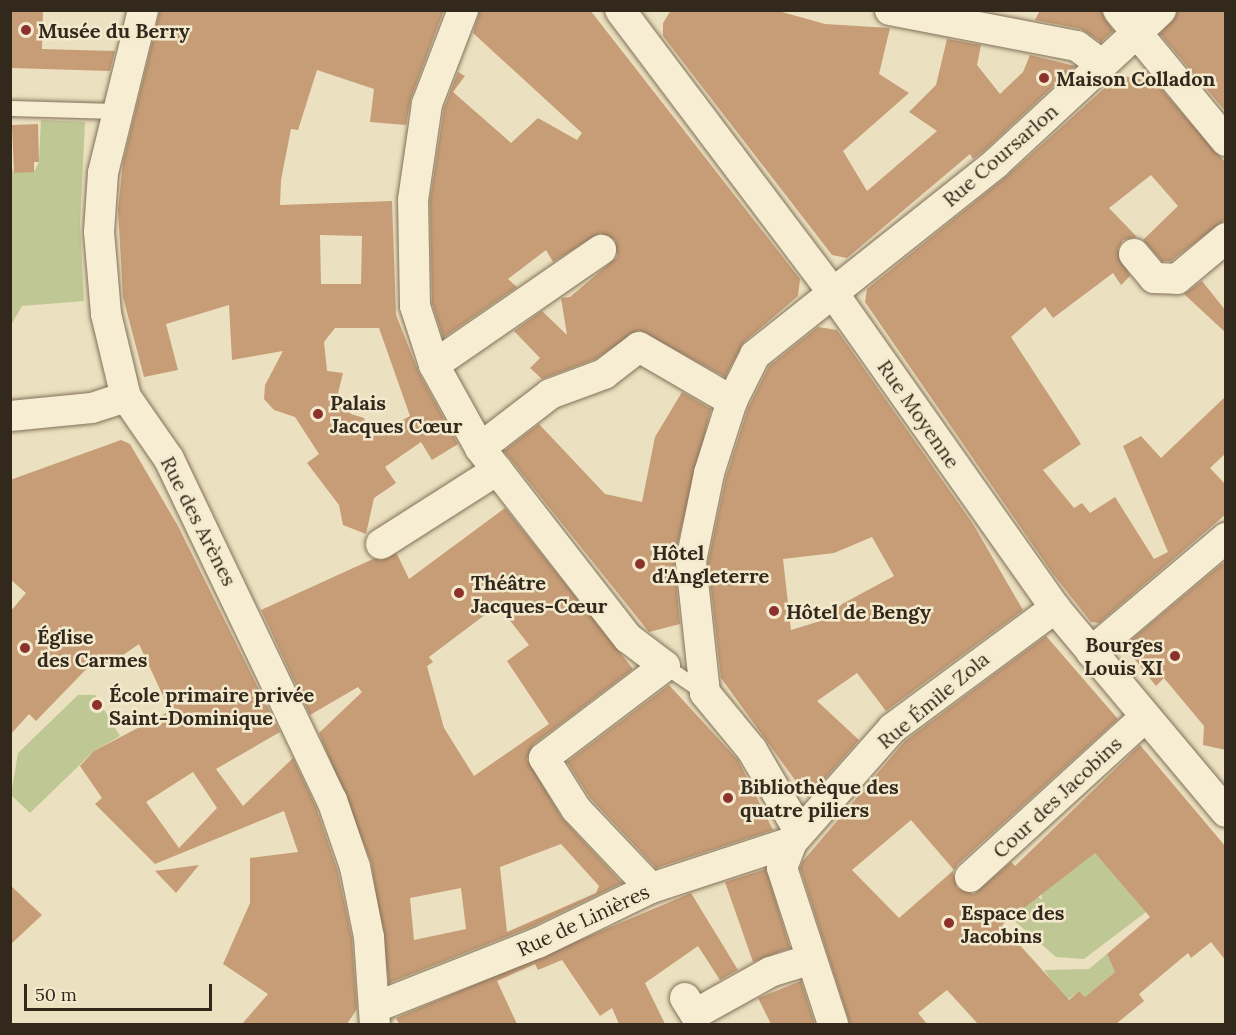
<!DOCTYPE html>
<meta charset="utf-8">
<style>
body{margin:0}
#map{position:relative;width:1236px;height:1035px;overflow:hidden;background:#ebe0bf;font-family:Lora,serif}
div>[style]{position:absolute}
.green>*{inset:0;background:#bfc894}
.building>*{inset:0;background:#c79d77}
.roads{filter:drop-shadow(0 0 2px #827159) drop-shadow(0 0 2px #827159)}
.lane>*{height:15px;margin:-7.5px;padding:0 7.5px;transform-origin:7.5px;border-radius:7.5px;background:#f6edd2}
.street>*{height:30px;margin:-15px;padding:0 15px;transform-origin:15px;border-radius:15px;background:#f6edd2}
.dots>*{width:16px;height:16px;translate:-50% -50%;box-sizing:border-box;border:3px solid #f3eace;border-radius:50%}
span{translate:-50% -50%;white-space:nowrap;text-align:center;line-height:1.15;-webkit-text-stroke:5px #f3eace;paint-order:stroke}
.poi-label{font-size:20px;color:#33281c;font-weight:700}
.left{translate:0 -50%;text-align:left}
.right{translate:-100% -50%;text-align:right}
.street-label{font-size:20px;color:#33281c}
.frame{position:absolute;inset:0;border:12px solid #33281c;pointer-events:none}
.scale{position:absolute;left:24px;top:984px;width:188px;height:27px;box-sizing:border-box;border:3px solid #33281c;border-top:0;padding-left:8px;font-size:18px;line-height:21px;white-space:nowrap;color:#33281c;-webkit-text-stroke:4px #f3eace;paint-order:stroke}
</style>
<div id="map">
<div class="green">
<i style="clip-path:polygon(41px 120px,85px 122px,80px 224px,84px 301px,22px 306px,11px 325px,11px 165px,14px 173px,29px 165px,34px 172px,39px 162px)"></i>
<i style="clip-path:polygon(78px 695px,95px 695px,120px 736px,94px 751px,30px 813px,11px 795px,18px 753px)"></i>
<i style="clip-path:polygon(1092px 849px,1146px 912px,1084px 959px,1056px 957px,1011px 918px,1037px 896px,1042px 900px,1041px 892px,1084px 861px)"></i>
<i style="clip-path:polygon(1107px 954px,1115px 972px,1085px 997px,1079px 991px,1066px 1001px,1044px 970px,1089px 969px)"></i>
</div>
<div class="building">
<i style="clip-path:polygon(10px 10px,43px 10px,42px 49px,115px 51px,110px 71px,10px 68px)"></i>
<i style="clip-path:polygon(evenodd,160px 10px,444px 10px,411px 98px,406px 125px,370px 122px,374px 89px,317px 70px,298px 130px,291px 129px,281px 180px,280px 205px,392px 201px,396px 315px,419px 373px,458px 444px,432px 460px,421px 442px,385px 467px,396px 483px,374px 498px,366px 534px,343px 525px,339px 505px,307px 463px,319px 454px,295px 417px,274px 410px,264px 399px,265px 385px,283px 351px,232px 360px,229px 305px,166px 324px,178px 370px,144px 377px,123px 297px,118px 210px,123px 162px,160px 10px,320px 235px,362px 236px,361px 284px,321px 284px,320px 235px,160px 10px,335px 328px,379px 328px,410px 416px,370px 438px,364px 418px,351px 414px,338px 393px,343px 373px,327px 371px,324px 342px,335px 328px)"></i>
<i style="clip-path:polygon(480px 10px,590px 10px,800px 279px,798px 296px,744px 342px,725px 377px,639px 330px,596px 359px,542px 379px,530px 368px,540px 358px,514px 331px,542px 311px,567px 335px,561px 298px,570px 297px,617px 257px,615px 240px,600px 233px,553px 262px,546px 250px,508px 279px,517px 287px,443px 338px,432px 303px,430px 201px,444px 108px,458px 72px,465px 76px,453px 92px,511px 143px,538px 118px,577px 140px,582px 133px,473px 33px)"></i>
<i style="clip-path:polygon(671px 10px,775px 10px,825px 24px,890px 28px,879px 74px,909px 93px,843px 151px,867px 191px,937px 131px,909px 112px,936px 85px,947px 39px,981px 45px,977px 65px,1000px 94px,1023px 72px,1030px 55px,1075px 66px,985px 150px,973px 159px,970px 154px,847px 258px,832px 255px,663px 36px,663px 23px)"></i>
<i style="clip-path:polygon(1040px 10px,1101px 10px,1113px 31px,1101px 42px,1081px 29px,1035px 20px)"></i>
<i style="clip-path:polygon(1178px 10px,1226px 10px,1226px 112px,1160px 34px)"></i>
<i style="clip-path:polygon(1119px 75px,1155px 82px,1226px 163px,1226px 219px,1171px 261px,1162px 261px,1143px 240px,1178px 206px,1151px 175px,1109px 208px,1137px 237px,1123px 240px,1118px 249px,1130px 276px,1121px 285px,1113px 273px,1053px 318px,1045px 307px,1011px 337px,1081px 444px,1043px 470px,1074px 508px,1082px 503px,1090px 513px,1115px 497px,1154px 559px,1168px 552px,1123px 446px,1141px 436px,1161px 458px,1226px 396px,1226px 453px,1210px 468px,1226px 485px,1226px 514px,1099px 623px,1091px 622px,1053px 574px,865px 302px,867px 289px,1007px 176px)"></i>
<i style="clip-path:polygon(38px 124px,39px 162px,34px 162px,34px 172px,14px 173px,12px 125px)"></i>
<i style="clip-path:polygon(1202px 281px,1226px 311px,1226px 333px,1184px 294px)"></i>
<i style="clip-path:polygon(evenodd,818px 327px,837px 330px,973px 524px,1023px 610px,886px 711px,857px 673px,817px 701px,859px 740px,808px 798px,721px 678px,708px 562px,726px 477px,748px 408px,769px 366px,818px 327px,872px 537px,894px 576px,842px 604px,827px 619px,791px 630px,783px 559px,834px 553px,872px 537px)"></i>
<i style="clip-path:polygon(682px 392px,711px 409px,674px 558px,680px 624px,649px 632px,504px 451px,539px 424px,605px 494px,642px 502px,655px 437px)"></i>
<i style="clip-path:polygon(evenodd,121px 440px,130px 444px,178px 526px,280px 732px,216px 769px,243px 806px,293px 758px,316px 807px,338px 872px,352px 939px,357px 1009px,347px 1024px,242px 1024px,268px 994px,223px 964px,250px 903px,250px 858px,298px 852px,284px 811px,155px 864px,95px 804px,102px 798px,80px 766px,94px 751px,170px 711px,139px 644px,103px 669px,97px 658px,36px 721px,29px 714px,10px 735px,10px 612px,26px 593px,10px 579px,10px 480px,121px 440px,193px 772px,217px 808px,179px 848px,146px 802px,193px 772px)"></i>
<i style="clip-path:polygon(evenodd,505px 508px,633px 669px,534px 744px,527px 759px,562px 818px,622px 883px,531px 927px,389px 983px,371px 862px,319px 733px,362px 692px,358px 687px,310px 715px,261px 610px,373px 559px,397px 554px,409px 579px,505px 508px,498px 605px,529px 645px,507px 661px,549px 724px,474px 776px,444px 728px,427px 666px,433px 662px,429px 657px,498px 605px,505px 508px,561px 844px,599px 886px,596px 893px,507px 932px,500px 867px,561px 844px,505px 508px,461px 888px,466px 929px,414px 940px,410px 898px,461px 888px)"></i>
<i style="clip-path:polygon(1223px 563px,1226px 566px,1226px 750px,1203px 745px,1204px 726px,1164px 678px,1156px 686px,1124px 646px)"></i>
<i style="clip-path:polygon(evenodd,1046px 636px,1118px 719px,958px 864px,953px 872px,957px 888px,974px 894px,1011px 862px,1015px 866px,1140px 745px,1226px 847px,1226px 961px,1211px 942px,1191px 958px,1188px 953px,1139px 994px,1144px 1001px,1116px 1024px,978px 1024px,947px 990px,918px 1013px,927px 1024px,850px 1024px,800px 868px,803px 861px,905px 741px,1046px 636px,911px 820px,954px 870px,899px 918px,852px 870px,911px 820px,1046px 636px,1095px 853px,1150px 917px,1107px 954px,1115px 972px,1085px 997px,1079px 991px,1069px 1000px,1002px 925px,1095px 853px)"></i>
<i style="clip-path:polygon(669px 685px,738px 760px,773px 830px,656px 868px,590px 798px,567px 762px)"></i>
<i style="clip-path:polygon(199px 865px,176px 893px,155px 871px)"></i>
<i style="clip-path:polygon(766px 869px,790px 948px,753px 962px,725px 882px)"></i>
<i style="clip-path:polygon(10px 885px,42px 915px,10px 945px)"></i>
<i style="clip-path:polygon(691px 893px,738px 970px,720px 980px,698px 946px,645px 983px,665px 1024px,619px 1024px,612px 1008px,600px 1016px,562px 960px,538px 970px,535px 964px,497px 981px,517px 1024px,399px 1024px,396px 1018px)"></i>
<i style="clip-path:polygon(801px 981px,815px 1024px,771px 1024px,758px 998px)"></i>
</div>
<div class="roads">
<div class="lane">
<i style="left:10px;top:108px;width:106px;rotate:1.6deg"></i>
<i style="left:665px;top:666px;width:48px;rotate:34deg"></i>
</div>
<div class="street">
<i style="left:143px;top:10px;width:168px;rotate:103.8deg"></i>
<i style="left:103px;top:173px;width:59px;rotate:93.9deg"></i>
<i style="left:99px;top:232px;width:82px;rotate:85.1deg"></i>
<i style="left:106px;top:314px;width:85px;rotate:76.5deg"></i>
<i style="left:126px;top:397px;width:75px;rotate:55.3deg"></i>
<i style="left:169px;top:459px;width:378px;rotate:64.5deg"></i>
<i style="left:332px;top:800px;width:71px;rotate:71.1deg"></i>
<i style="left:355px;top:867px;width:71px;rotate:78.7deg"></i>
<i style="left:369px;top:937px;width:87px;rotate:86.1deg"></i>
<i style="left:463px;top:10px;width:101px;rotate:111deg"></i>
<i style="left:427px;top:104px;width:97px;rotate:98.3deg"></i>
<i style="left:413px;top:200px;width:106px;rotate:88.9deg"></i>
<i style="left:415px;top:306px;width:62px;rotate:72.1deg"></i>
<i style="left:434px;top:365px;width:95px;rotate:61deg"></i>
<i style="left:480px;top:448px;width:241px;rotate:52.1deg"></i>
<i style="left:628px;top:638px;width:46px;rotate:37.1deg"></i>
<i style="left:665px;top:666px;width:152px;rotate:142.8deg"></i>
<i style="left:544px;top:758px;width:60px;rotate:57.9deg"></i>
<i style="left:576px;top:809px;width:109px;rotate:46.5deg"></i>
<i style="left:620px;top:10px;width:354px;rotate:53deg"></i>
<i style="left:833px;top:293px;width:385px;rotate:54.8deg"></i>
<i style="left:1055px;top:608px;width:266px;rotate:50deg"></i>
<i style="left:890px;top:10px;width:190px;rotate:10.9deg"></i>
<i style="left:1077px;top:46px;width:30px;rotate:37deg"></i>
<i style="left:1118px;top:10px;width:170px;rotate:50.5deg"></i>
<i style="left:1134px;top:254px;width:31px;rotate:50deg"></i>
<i style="left:1154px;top:278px;width:23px;rotate:2deg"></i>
<i style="left:1177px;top:279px;width:64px;rotate:-39.9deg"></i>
<i style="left:434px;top:365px;width:203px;rotate:-34.6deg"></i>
<i style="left:10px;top:416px;width:82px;rotate:-5.6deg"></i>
<i style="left:92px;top:408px;width:36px;rotate:-18deg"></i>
<i style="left:480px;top:448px;width:88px;rotate:-37.6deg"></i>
<i style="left:550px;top:394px;width:58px;rotate:-20.3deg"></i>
<i style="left:604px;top:374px;width:44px;rotate:-37.6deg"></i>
<i style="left:639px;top:347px;width:108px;rotate:30.1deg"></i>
<i style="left:381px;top:544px;width:138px;rotate:-32.5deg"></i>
<i style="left:1091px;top:652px;width:177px;rotate:-40.2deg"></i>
<i style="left:799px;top:831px;width:94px;rotate:-120.1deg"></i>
<i style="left:752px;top:750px;width:74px;rotate:-129.5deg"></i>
<i style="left:705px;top:693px;width:133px;rotate:-96.1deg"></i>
<i style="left:691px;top:561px;width:90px;rotate:-78.4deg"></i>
<i style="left:709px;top:473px;width:76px;rotate:-72.3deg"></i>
<i style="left:732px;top:401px;width:51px;rotate:-63.4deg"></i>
<i style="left:755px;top:355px;width:308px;rotate:-38.5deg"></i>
<i style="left:996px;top:163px;width:225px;rotate:-42.8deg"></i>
<i style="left:970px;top:877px;width:236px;rotate:-42.4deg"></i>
<i style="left:685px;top:998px;width:19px;rotate:58deg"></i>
<i style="left:695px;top:1014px;width:86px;rotate:-29.2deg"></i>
<i style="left:770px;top:972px;width:41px;rotate:-17.1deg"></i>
<i style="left:376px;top:1007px;width:174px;rotate:-21.6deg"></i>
<i style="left:538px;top:943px;width:126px;rotate:-26deg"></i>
<i style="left:651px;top:888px;width:148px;rotate:-18.1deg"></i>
<i style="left:833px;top:1024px;width:164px;rotate:-108.1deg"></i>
<i style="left:782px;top:868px;width:28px;rotate:-69deg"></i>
<i style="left:792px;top:842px;width:152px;rotate:-48.5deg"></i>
<i style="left:893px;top:728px;width:202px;rotate:-36.5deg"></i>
</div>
</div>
<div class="dots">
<i style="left:26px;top:30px;background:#8d312c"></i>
<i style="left:1044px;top:78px;background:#8d312c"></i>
<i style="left:318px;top:414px;background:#8d312c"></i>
<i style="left:640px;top:564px;background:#8d312c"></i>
<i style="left:459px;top:593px;background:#8d312c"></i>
<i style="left:774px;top:611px;background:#8d312c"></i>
<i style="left:25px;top:648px;background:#8d312c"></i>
<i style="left:1175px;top:656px;background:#8d312c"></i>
<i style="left:97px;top:705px;background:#8d312c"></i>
<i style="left:728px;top:798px;background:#8d312c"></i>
<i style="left:949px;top:923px;background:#8d312c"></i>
</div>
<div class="poi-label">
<span class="left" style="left:38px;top:30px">Musée du Berry</span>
<span class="left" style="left:1056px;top:78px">Maison Colladon</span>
<span class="left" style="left:330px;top:414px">Palais<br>Jacques Cœur</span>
<span class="left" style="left:652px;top:564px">Hôtel<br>d'Angleterre</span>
<span class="left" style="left:471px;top:594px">Théâtre<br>Jacques-Cœur</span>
<span class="left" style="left:786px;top:611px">Hôtel de Bengy</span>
<span class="left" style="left:37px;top:648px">Église<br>des Carmes</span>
<span class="right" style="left:1163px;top:656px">Bourges<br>Louis XI</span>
<span class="left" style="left:109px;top:706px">École primaire privée<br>Saint-Dominique</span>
<span class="left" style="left:740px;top:798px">Bibliothèque des<br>quatre piliers</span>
<span class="left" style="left:961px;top:924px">Espace des<br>Jacobins</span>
</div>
<div class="street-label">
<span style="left:1000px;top:155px;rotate:-41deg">Rue Coursarlon</span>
<span style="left:919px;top:414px;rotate:55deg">Rue Moyenne</span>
<span style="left:199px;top:521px;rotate:63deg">Rue des Arènes</span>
<span style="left:933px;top:700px;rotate:-40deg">Rue Émile Zola</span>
<span style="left:1057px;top:797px;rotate:-43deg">Cour des Jacobins</span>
<span style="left:583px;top:920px;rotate:-25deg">Rue de Linières</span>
</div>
<div class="frame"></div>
<div class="scale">50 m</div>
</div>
